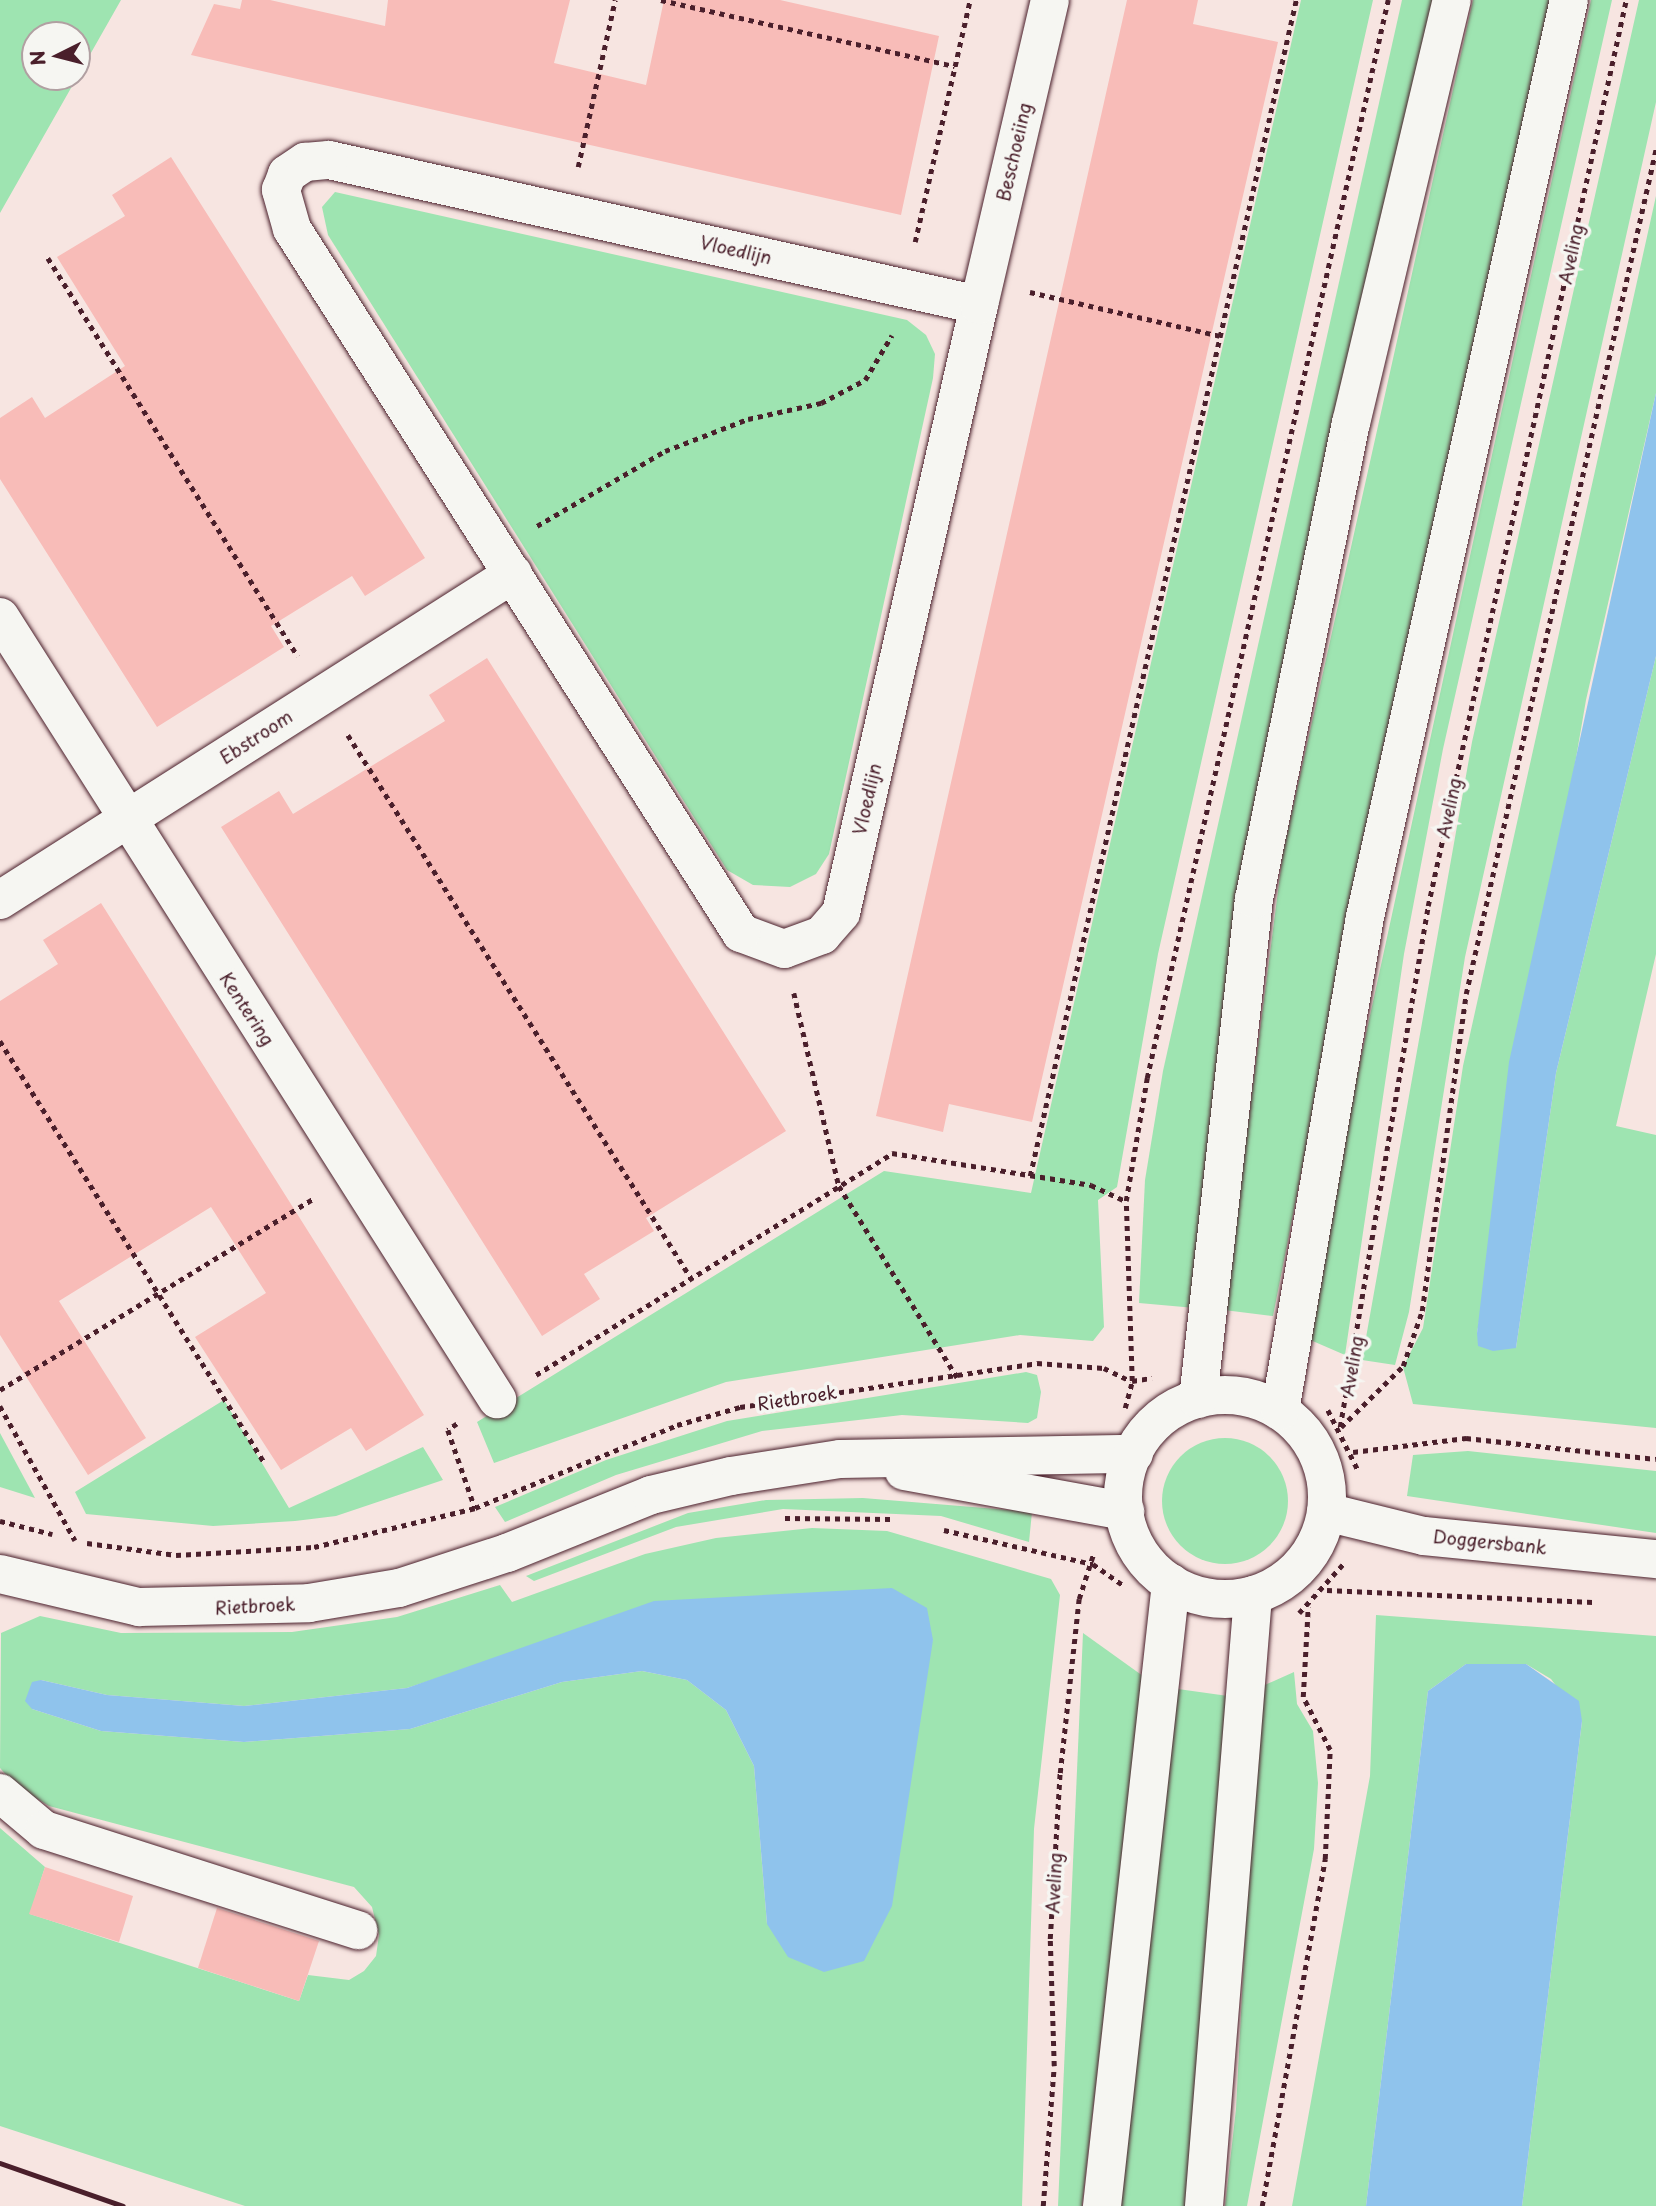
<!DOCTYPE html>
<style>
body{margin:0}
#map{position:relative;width:1656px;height:2206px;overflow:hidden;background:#f7e5e1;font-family:"Playpen Sans",sans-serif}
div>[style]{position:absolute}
.green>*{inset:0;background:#9ee4b1}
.round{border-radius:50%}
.water>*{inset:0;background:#8fc3ec}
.building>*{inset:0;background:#f8bcb8}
.path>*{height:4.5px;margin-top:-2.25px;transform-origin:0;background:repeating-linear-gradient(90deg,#4a1f2b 0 5px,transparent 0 10px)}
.roads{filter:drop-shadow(0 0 2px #4a1f2b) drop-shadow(0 0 2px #4a1f2b)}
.street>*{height:38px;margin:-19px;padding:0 19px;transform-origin:19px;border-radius:19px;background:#f6f6f2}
.secondary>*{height:38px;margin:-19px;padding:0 19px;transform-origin:19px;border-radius:19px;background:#f6f6f2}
.secondary>.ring{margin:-19px;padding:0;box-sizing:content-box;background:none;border:38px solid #f6f6f2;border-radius:50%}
.rail>*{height:5px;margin:-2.5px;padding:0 2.5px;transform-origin:2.5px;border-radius:2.5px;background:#4a1f2b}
span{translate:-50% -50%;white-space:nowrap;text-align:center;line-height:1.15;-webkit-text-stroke:7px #f6f6f2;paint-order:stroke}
.street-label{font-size:18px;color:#4a1f2b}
.north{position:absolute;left:21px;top:21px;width:70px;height:70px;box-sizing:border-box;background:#f6f6f2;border:2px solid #b1a0a2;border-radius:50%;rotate:264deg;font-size:19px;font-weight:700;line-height:28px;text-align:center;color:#4a1f2b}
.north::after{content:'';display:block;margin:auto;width:24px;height:32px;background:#4a1f2b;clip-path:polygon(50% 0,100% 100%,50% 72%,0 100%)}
</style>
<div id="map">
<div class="green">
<i style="clip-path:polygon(evenodd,0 0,121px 0,0 213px,0 0,35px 35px,77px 35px,77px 77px,35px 77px,35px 35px)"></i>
<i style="clip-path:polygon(1301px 0,1373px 0,1158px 954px,1117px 1187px,1098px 1200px,1104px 1327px,1093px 1341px,1020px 1335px,726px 1382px,494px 1463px,477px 1422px,884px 1171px,1031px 1193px)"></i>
<i style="clip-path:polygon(1402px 0,1435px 0,1195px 1308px,1139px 1303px,1145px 1180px,1163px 1071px)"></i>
<i style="clip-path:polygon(1473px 0,1554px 0,1366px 845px,1273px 1316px,1224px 1310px,1283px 852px)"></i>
<i style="clip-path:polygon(1591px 0,1612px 0,1443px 749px,1404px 954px,1345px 1355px,1308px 1339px,1344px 1135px)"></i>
<i style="clip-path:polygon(1639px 0,1656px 0,1656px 102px,1465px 957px,1409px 1312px,1395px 1365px,1362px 1360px,1472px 742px)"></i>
<i style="clip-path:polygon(335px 192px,907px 320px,926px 335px,935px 354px,933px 378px,829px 854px,816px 874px,790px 887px,753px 885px,727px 870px,328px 235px,322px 207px)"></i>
<i style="clip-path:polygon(1656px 196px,1656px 393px,1586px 700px,1477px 1333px,1516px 1348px,1556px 1073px,1656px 656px,1656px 954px,1616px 1126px,1656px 1135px,1656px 1428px,1413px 1404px,1403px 1367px,1423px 1328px,1463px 1066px)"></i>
<i style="clip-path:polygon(1026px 1372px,1037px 1375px,1041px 1392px,1037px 1418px,1028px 1423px,902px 1415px,762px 1431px,616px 1475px,505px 1522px,495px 1507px,606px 1460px,727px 1421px)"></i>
<i style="clip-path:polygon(224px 1400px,289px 1508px,423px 1447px,443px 1480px,336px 1516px,295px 1521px,213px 1526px,86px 1514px,75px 1492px)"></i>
<i style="clip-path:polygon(0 1433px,35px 1498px,0 1487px)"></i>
<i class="round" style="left:1162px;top:1438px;width:126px;height:126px"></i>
<i style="clip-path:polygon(1468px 1451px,1656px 1471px,1656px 1533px,1407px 1496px,1413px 1455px)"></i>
<i style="clip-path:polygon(863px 1498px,1032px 1512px,1029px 1542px,941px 1516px,783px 1509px,676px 1527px,534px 1581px,526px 1576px,688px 1513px,766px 1500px)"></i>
<i style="clip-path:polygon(evenodd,812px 1528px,887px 1531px,1051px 1579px,1060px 1595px,1034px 1829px,1022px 2206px,245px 2206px,0 2126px,0 1828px,45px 1867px,30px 1914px,299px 2001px,308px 1975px,349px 1980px,364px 1971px,376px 1956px,379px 1935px,372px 1907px,354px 1887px,49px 1806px,16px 1786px,0 1768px,1px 1633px,40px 1616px,121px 1633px,292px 1632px,397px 1617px,500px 1585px,512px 1602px,645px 1554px,716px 1538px,812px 1528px,933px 1640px,767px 1924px,754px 1766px,726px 1710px,687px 1680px,642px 1671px,562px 1682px,410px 1729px,244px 1742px,101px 1731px,32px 1709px,41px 1680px,107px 1695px,244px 1706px,407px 1688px,531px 1648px,933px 1640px)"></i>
<i style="clip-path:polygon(1376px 1615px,1656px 1636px,1656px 2206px,1522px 2206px,1582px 1721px,1551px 1679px,1526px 1664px,1466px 1664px,1428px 1691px,1366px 2206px,1292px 2206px,1370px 1776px)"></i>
<i style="clip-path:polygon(1083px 1633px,1143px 1676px,1082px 2206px,1058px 2206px)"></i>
<i style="clip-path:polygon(1294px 1672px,1297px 1704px,1313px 1731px,1318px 1783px,1314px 1849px,1247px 2206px,1225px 2206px,1236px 2109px,1258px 1688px)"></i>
<i style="clip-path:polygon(1178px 1689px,1228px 1696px,1188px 2206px,1119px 2206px)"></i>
</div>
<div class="water">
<i style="clip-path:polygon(1656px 393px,1656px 656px,1556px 1073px,1516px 1348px,1493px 1351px,1478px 1346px,1477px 1333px,1509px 1062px)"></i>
<i style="clip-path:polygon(892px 1588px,927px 1608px,933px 1640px,892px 1906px,864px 1961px,824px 1972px,788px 1957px,767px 1924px,754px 1766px,726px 1710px,687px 1680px,642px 1671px,562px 1682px,410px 1729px,244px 1742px,101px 1731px,32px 1709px,25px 1701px,32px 1682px,41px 1680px,107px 1695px,244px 1706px,407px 1688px,654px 1601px)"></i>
<i style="clip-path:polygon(1466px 1664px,1526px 1664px,1579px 1701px,1582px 1721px,1522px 2206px,1366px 2206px,1428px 1691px)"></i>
</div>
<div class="building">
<i style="clip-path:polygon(242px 0,270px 0,385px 26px,388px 0,570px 0,554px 63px,646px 85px,664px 0,780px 0,939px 36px,901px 215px,191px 55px,214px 4px,240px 9px)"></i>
<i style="clip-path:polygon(1127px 0,1198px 0,1193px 24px,1278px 42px,1032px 1122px,949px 1104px,943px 1132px,876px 1116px)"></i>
<i style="clip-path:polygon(171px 157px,425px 558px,365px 596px,352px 576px,271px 626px,284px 647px,157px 727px,0 479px,0 418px,32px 397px,45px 418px,125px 366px,57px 257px,125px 216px,112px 195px)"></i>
<i style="clip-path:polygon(487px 658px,786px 1131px,646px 1218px,654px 1231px,584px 1274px,600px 1299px,542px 1336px,221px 827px,279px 791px,293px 814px,445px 721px,429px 695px)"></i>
<i style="clip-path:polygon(101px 903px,424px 1415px,366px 1451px,351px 1428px,281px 1470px,195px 1337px,266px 1293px,211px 1207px,59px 1301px,146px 1438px,88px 1475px,0 1335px,0 1001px,58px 964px,43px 940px)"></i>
<i style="clip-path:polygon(45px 1867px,133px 1896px,119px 1942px,29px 1914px)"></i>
<i style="clip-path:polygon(217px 1908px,319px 1941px,299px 2001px,198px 1968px)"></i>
</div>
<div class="path">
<i style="left:661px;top:0;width:301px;rotate:12.7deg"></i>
<i style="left:578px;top:167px;width:171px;rotate:-77.5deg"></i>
<i style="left:915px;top:242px;width:248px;rotate:-77.2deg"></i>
<i style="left:48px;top:258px;width:470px;rotate:57.9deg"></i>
<i style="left:1030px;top:292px;width:195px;rotate:13deg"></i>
<i style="left:537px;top:526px;width:148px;rotate:-30.4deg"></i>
<i style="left:665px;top:451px;width:89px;rotate:-21.1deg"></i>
<i style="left:748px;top:419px;width:75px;rotate:-12.4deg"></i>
<i style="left:821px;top:403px;width:50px;rotate:-27.6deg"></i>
<i style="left:865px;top:380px;width:52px;rotate:-59deg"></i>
<i style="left:348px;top:735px;width:642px;rotate:57.72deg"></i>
<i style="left:794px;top:993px;width:198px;rotate:76.9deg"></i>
<i style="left:839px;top:1186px;width:225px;rotate:58.3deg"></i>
<i style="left:0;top:1041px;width:496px;rotate:57.9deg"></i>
<i style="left:1030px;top:1176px;width:1206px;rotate:-77.25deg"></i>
<i style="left:536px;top:1375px;width:420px;rotate:-31.9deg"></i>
<i style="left:892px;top:1153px;width:202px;rotate:9.1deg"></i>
<i style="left:1091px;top:1185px;width:38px;rotate:25deg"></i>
<i style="left:1132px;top:1381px;width:20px;rotate:-9deg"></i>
<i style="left:0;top:1390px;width:368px;rotate:-31.4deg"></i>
<i style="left:0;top:1406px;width:154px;rotate:60.8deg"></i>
<i style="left:1125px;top:1408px;width:28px;rotate:-75deg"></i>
<i style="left:1132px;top:1381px;width:180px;rotate:-91.9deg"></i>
<i style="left:1126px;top:1201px;width:125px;rotate:-80.3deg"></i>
<i style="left:1147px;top:1078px;width:1105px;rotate:-77.4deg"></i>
<i style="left:1328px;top:1410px;width:67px;rotate:63.4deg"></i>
<i style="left:457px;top:1424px;width:11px;rotate:146deg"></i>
<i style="left:448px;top:1430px;width:83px;rotate:70.9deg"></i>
<i style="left:1340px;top:1427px;width:528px;rotate:-80.41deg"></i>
<i style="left:1428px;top:906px;width:927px;rotate:-77.67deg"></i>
<i style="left:1341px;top:1427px;width:87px;rotate:-44.5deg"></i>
<i style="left:1403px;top:1366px;width:58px;rotate:-70.9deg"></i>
<i style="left:1422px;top:1311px;width:320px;rotate:-82.1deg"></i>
<i style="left:1466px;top:994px;width:866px;rotate:-77.33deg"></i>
<i style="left:1353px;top:1452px;width:114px;rotate:-7.1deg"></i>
<i style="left:1466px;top:1438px;width:191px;rotate:6.3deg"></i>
<i style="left:785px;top:1518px;width:106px;rotate:0.5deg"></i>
<i style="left:0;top:1521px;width:54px;rotate:14deg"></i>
<i style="left:944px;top:1530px;width:153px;rotate:12.9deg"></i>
<i style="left:87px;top:1543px;width:90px;rotate:7.7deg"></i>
<i style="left:176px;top:1555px;width:138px;rotate:-3.3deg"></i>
<i style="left:314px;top:1547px;width:166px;rotate:-13.6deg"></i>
<i style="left:475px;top:1508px;width:218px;rotate:-22.3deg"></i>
<i style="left:677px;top:1425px;width:66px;rotate:-15.9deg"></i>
<i style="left:740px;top:1407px;width:300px;rotate:-8.4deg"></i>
<i style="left:1037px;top:1363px;width:67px;rotate:4.3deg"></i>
<i style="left:1104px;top:1368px;width:30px;rotate:26deg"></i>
<i style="left:1093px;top:1564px;width:37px;rotate:35deg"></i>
<i style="left:1327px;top:1590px;width:266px;rotate:2.6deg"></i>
<i style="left:1299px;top:1613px;width:67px;rotate:-48deg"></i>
<i style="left:1043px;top:2206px;width:140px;rotate:-85.5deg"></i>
<i style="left:1054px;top:2066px;width:127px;rotate:-91.8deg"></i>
<i style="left:1050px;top:1939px;width:166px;rotate:-86.6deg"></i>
<i style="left:1060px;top:1773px;width:175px;rotate:-83.8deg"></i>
<i style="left:1079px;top:1599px;width:49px;rotate:-72.3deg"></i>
<i style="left:1262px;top:2206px;width:353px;rotate:-79.7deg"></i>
<i style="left:1325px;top:1859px;width:109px;rotate:-87.4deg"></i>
<i style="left:1330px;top:1750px;width:59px;rotate:-117deg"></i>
<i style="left:1303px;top:1697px;width:90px;rotate:-86.8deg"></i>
</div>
<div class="roads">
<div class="street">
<i style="left:329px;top:160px;width:666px;rotate:12.58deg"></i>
<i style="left:979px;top:305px;width:623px;rotate:102.79deg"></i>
<i style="left:841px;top:913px;width:29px;rotate:131deg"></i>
<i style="left:822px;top:935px;width:40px;rotate:159.8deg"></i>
<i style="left:784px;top:949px;width:46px;rotate:-159.6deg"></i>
<i style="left:741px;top:933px;width:835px;rotate:-122.53deg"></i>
<i style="left:292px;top:229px;width:41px;rotate:-105.8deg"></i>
<i style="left:281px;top:190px;width:17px;rotate:-69deg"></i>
<i style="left:287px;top:174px;width:22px;rotate:-34deg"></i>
<i style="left:305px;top:162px;width:24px;rotate:-5deg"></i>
<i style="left:979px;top:305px;width:313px;rotate:-76.9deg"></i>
<i style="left:0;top:617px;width:927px;rotate:57.56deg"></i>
<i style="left:0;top:900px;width:608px;rotate:-32.44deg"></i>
<i style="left:904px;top:1471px;width:225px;rotate:10.3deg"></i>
<i style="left:1326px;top:1512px;width:101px;rotate:13.8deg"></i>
<i style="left:1424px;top:1536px;width:233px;rotate:5.7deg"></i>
<i style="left:0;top:1574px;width:143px;rotate:13.4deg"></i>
<i style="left:139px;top:1607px;width:170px;rotate:-1.3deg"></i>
<i style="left:309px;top:1603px;width:91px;rotate:-9.5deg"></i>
<i style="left:399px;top:1588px;width:114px;rotate:-18deg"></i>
<i style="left:507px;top:1553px;width:155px;rotate:-21.9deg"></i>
<i style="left:651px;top:1495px;width:82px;rotate:-13.4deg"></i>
<i style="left:731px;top:1476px;width:110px;rotate:-8.9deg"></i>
<i style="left:840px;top:1459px;width:294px;rotate:-1deg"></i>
<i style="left:0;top:1793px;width:57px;rotate:40.1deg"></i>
<i style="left:44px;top:1830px;width:330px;rotate:17.7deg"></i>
</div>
<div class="secondary">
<i class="ring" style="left:1123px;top:1395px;width:166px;height:166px"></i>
<i style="left:1198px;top:1399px;width:503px;rotate:-83.61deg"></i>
<i style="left:1254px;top:899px;width:486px;rotate:-78.5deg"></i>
<i style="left:1351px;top:423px;width:435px;rotate:-76.6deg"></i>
<i style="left:1280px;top:1411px;width:501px;rotate:-80.24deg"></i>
<i style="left:1365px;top:917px;width:939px;rotate:-77.46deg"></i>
<i style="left:1102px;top:2206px;width:627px;rotate:-83.68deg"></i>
<i style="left:1204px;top:2206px;width:613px;rotate:-85.41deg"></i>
</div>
</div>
<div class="rail">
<i style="left:0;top:2163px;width:130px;rotate:19.3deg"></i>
</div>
<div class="street-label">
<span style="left:1014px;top:152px;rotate:-77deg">Beschoeiing</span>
<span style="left:736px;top:250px;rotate:13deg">Vloedlijn</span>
<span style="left:1571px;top:254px;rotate:-78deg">Aveling</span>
<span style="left:256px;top:737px;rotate:-33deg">Ebstroom</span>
<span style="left:867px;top:799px;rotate:-77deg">Vloedlijn</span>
<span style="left:1449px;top:808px;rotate:-78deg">Aveling</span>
<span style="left:247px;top:1009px;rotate:57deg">Kentering</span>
<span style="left:1352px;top:1366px;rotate:-80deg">Aveling</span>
<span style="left:797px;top:1398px;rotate:-9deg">Rietbroek</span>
<span style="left:1490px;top:1542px;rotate:6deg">Doggersbank</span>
<span style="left:255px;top:1606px;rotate:-3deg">Rietbroek</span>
<span style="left:1054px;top:1883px;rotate:-87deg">Aveling</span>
</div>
<div class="north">N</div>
</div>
